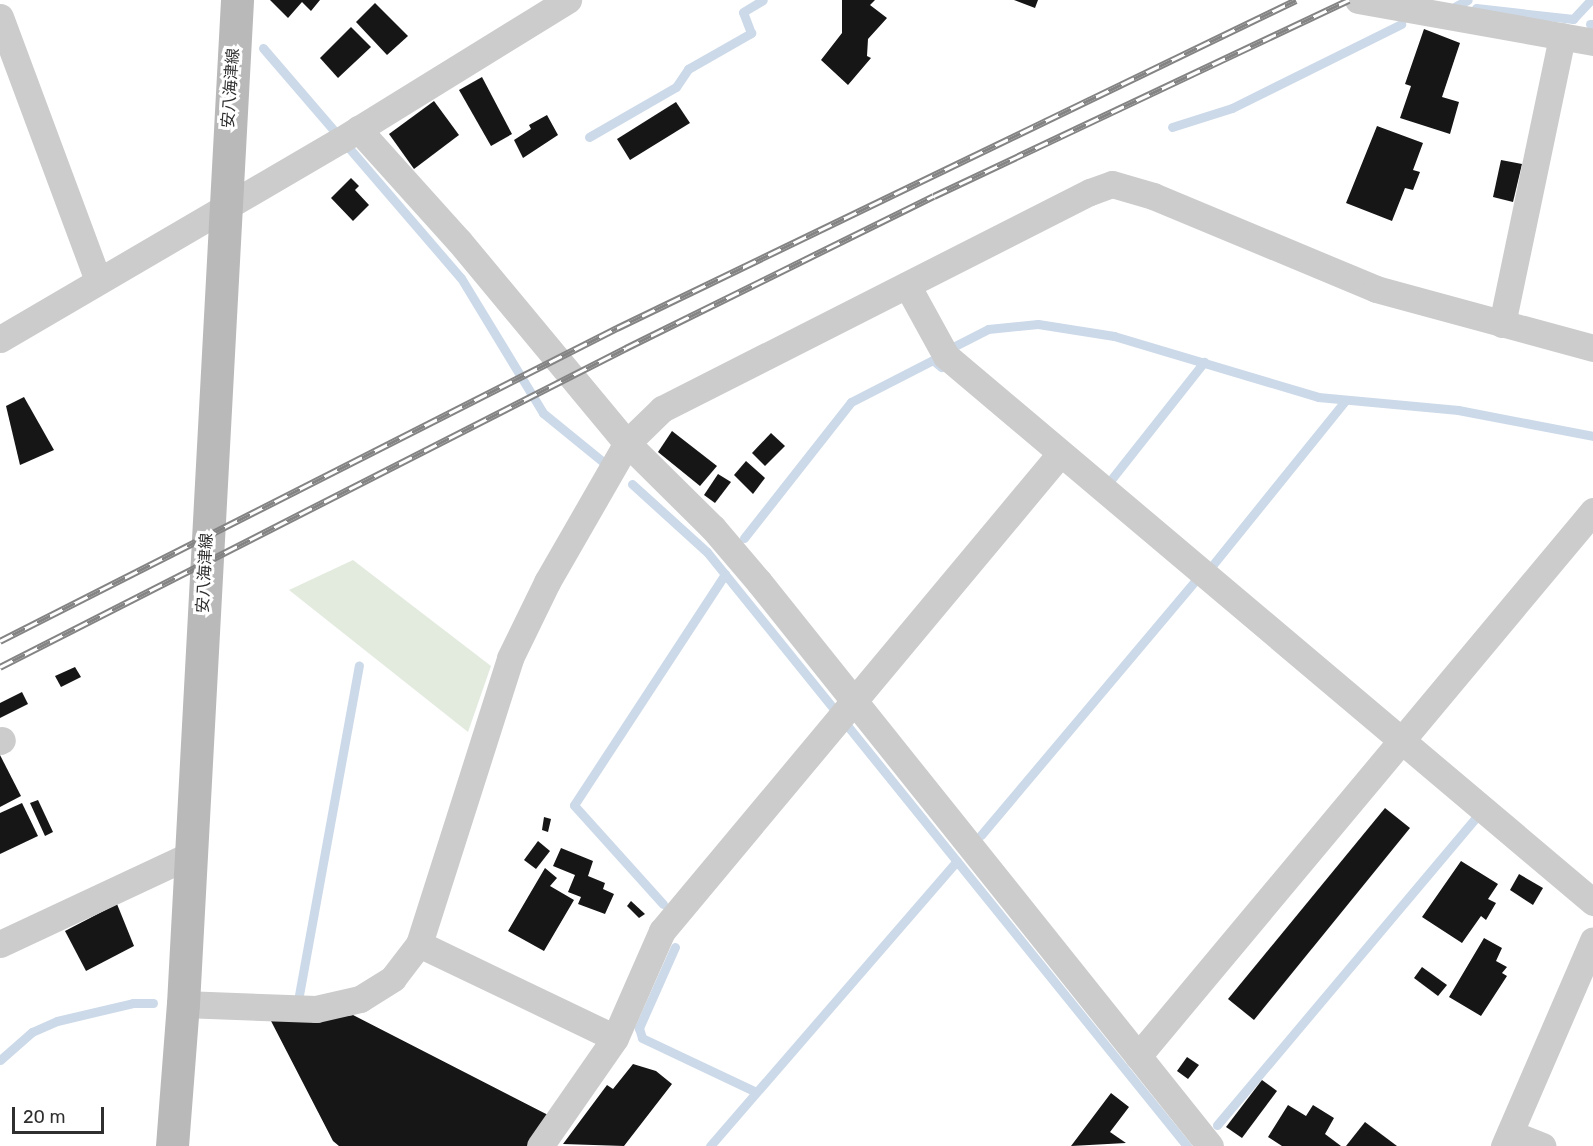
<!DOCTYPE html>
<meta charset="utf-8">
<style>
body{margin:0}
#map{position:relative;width:1593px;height:1146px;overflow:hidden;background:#fff;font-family:Rubik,"Noto Sans JP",sans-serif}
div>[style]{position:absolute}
.green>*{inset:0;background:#e3ebdf}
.stream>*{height:9px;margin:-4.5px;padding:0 4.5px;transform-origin:4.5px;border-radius:4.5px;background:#ccd9e9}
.building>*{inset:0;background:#161616}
.street>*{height:27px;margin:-13.5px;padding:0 13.5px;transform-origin:13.5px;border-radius:13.5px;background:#ccc}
.secondary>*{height:33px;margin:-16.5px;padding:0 16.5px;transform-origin:16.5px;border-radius:16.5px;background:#b9b9b9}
.rail>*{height:7px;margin-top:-3.5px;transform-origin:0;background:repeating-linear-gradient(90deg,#fff 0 14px,#848484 0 28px);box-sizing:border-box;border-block:2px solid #848484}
span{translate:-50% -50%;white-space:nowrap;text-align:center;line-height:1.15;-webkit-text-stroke:6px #fff;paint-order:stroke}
.street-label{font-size:16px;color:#2f2f2f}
.scale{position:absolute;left:12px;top:1107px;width:92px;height:27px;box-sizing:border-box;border:3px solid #2f2f2f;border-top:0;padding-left:8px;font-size:18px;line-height:21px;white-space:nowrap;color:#2f2f2f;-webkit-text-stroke:4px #fff;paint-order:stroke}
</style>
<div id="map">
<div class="green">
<i style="clip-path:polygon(353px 560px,491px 666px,468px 732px,289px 590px)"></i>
</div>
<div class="stream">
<i style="left:1456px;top:6px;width:13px;rotate:-27deg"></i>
<i style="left:1476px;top:8px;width:98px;rotate:6.5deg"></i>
<i style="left:1573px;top:19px;width:26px;rotate:-47deg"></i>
<i style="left:1590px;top:24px;width:3px"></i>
<i style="left:263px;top:48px;width:303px;rotate:49.3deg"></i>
<i style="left:461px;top:278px;width:158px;rotate:58.7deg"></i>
<i style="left:543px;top:413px;width:76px;rotate:39.1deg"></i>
<i style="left:1172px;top:127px;width:63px;rotate:-17.6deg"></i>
<i style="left:1232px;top:108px;width:189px;rotate:-26.4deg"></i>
<i style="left:589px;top:137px;width:100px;rotate:-29.9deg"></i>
<i style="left:676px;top:87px;width:22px;rotate:-56deg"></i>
<i style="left:688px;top:69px;width:73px;rotate:-29.7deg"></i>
<i style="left:751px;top:33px;width:22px;rotate:-111deg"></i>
<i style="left:743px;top:12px;width:23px;rotate:-31deg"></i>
<i style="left:953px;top:347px;width:39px;rotate:-27deg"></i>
<i style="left:988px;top:329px;width:50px;rotate:-5.7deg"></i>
<i style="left:1038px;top:324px;width:77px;rotate:9deg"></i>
<i style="left:1114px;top:336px;width:213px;rotate:16.6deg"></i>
<i style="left:1318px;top:397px;width:141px;rotate:5.3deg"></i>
<i style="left:1458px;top:410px;width:137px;rotate:10.9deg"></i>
<i style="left:1110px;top:481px;width:152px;rotate:-51.7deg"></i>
<i style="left:632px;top:484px;width:101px;rotate:42.2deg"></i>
<i style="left:707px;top:552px;width:764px;rotate:51.06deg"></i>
<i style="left:744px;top:538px;width:173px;rotate:-51.8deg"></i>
<i style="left:851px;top:402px;width:92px;rotate:-27.1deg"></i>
<i style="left:933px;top:360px;width:11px;rotate:41deg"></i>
<i style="left:1211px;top:567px;width:213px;rotate:-51.1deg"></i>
<i style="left:981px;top:835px;width:332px;rotate:-49.9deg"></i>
<i style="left:663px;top:904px;width:133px;rotate:-132deg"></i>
<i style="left:574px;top:805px;width:276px;rotate:-56.8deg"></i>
<i style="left:675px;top:947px;width:89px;rotate:114deg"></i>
<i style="left:639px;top:1028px;width:10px;rotate:73deg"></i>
<i style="left:642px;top:1038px;width:126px;rotate:25.3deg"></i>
<i style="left:299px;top:995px;width:335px;rotate:-79.7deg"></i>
<i style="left:0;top:1060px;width:43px;rotate:-41.2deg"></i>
<i style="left:32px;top:1032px;width:27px;rotate:-24deg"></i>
<i style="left:57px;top:1021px;width:78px;rotate:-13.3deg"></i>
<i style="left:133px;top:1003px;width:20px"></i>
<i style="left:1217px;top:1125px;width:402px;rotate:-49.9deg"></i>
<i style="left:710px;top:1146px;width:377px;rotate:-49.1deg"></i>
</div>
<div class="building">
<i style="clip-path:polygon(270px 0,320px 0,311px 11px,302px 2px,288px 18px)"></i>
<i style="clip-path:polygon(842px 0,875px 0,870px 5px,887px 18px,868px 39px,867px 56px,871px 58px,848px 85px,821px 60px,842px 33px)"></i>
<i style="clip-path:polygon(1014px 0,1038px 0,1035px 8px)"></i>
<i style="clip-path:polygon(375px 3px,408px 36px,387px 55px,356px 22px)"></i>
<i style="clip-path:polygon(351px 27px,371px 47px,338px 78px,320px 58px)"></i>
<i style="clip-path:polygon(1424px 29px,1460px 43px,1442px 97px,1459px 102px,1450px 134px,1400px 118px,1411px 86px,1405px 84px)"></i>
<i style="clip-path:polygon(482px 77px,512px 134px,491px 146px,459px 90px)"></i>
<i style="clip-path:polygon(434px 101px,459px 135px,414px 169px,389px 134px)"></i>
<i style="clip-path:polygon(676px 102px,690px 123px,630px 160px,617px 139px)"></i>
<i style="clip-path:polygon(547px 115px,558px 135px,523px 158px,514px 140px,531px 129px,529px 125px)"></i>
<i style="clip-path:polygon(1377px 126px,1423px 143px,1413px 170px,1420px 172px,1413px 190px,1405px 188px,1392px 221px,1346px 203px)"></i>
<i style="clip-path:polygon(1501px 160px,1522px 164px,1513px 202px,1493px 197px)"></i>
<i style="clip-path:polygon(351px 178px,359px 186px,355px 190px,369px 205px,353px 221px,331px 198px)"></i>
<i style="clip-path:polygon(24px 397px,54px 450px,20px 465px,6px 406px)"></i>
<i style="clip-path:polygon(672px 431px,717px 466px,700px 486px,658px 452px)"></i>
<i style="clip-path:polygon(771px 433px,785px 446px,765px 466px,752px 453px)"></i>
<i style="clip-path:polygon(746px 461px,765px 478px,753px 494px,734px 475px)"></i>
<i style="clip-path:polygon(718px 474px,731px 482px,715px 503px,704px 495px)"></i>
<i style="clip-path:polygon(75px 667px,81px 677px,61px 687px,55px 676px)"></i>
<i style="clip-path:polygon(22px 692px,28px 704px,0 718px,0 703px)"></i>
<i style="clip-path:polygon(0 755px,21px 796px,0 807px)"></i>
<i style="clip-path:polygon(38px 800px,53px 832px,45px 836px,30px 803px)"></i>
<i style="clip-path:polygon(22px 803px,38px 836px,0 854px,0 813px)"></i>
<i style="clip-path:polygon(1385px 808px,1410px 828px,1254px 1020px,1228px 999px)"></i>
<i style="clip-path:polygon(544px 817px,551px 819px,548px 832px,542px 830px)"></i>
<i style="clip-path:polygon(538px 841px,550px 851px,536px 869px,524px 860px)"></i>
<i style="clip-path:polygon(561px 848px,593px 861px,588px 876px,605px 883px,603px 889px,614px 894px,605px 914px,578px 904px,581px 897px,568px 892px,575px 875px,553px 866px)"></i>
<i style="clip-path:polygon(1461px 861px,1498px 884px,1488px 899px,1496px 903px,1486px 920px,1481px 916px,1462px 943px,1422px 917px)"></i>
<i style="clip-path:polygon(545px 868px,557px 878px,550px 886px,574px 900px,544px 951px,508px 931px)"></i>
<i style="clip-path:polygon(1519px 874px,1543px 888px,1533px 905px,1510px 890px)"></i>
<i style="clip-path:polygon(631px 901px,645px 914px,639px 918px,627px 906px)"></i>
<i style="clip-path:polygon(117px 904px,134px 946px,86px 971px,65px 931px)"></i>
<i style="clip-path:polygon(1484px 938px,1502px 948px,1496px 961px,1507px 967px,1502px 973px,1507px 976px,1481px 1016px,1449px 997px)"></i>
<i style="clip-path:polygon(1422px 967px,1447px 985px,1438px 996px,1414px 978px)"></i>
<i style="clip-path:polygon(353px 1015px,550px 1116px,532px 1146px,339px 1146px,333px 1141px,271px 1021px,313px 1021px)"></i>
<i style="clip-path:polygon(1187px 1057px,1199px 1065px,1188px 1079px,1177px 1071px)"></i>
<i style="clip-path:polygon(633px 1064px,656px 1071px,672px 1084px,624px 1146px,563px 1144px,607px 1085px,613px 1089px)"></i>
<i style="clip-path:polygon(1262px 1080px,1277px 1091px,1242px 1138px,1226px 1127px)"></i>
<i style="clip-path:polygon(1111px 1093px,1129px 1107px,1110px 1132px,1126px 1143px,1071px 1146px)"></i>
<i style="clip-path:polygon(1288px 1105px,1306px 1116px,1313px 1105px,1334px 1118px,1325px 1134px,1341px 1146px,1282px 1146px,1268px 1137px)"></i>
<i style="clip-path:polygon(1365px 1122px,1397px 1146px,1346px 1146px)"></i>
</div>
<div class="street">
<i style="left:1358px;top:0;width:239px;rotate:10.1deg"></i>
<i style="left:0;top:17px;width:281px;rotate:69.6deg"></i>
<i style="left:358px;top:129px;width:151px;rotate:48deg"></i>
<i style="left:459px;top:241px;width:263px;rotate:50.3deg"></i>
<i style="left:627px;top:443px;width:121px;rotate:44.7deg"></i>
<i style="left:713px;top:528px;width:71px;rotate:49.6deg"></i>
<i style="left:759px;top:582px;width:722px;rotate:51.35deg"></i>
<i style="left:907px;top:285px;width:81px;rotate:61.2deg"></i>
<i style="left:946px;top:356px;width:847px;rotate:40.16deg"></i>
<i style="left:1502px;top:324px;width:294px;rotate:-78.2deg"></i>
<i style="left:0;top:339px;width:395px;rotate:-30.3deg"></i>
<i style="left:341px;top:140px;width:267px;rotate:-31.7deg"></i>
<i style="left:0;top:741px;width:2px;rotate:-27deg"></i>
<i style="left:0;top:944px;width:210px;rotate:-25.1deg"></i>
<i style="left:419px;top:944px;width:217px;rotate:25.6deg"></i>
<i style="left:183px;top:1004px;width:133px;rotate:2.2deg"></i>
<i style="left:316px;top:1009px;width:45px;rotate:-12.8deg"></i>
<i style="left:360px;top:999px;width:39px;rotate:-32deg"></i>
<i style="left:393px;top:978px;width:43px;rotate:-52.6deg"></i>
<i style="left:419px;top:944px;width:300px;rotate:-72.3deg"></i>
<i style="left:510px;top:658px;width:85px;rotate:-64deg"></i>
<i style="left:547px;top:582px;width:160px;rotate:-60.1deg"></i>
<i style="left:627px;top:443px;width:49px;rotate:-44.2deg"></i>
<i style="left:662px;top:409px;width:480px;rotate:-26.9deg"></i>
<i style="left:1090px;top:192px;width:23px;rotate:-20deg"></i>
<i style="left:1112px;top:184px;width:43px;rotate:16.3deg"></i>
<i style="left:1153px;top:196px;width:242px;rotate:22.6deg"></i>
<i style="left:1376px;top:289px;width:225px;rotate:15.2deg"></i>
<i style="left:1138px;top:1056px;width:710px;rotate:-50.14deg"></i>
<i style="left:1510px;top:1133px;width:35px;rotate:22deg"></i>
<i style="left:540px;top:1146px;width:131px;rotate:-55.2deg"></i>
<i style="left:615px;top:1038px;width:117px;rotate:-66.3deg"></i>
<i style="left:662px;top:931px;width:621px;rotate:-50.16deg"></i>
<i style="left:1504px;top:1146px;width:224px;rotate:-66.6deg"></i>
</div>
<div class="secondary">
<i style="left:172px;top:1146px;width:142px;rotate:-85.6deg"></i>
<i style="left:183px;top:1004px;width:1005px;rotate:-86.92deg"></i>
</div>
<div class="rail">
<i style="left:0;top:641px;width:692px;rotate:-26.9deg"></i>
<i style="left:617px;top:328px;width:754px;rotate:-25.78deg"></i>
<i style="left:0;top:667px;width:703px;rotate:-27deg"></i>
<i style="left:626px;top:348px;width:343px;rotate:-26.3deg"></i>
<i style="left:934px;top:196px;width:459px;rotate:-25.3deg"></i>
</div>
<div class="street-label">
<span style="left:231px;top:88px;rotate:-86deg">安八海津線</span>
<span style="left:205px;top:573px;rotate:-87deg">安八海津線</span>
</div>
<div class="scale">20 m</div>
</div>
